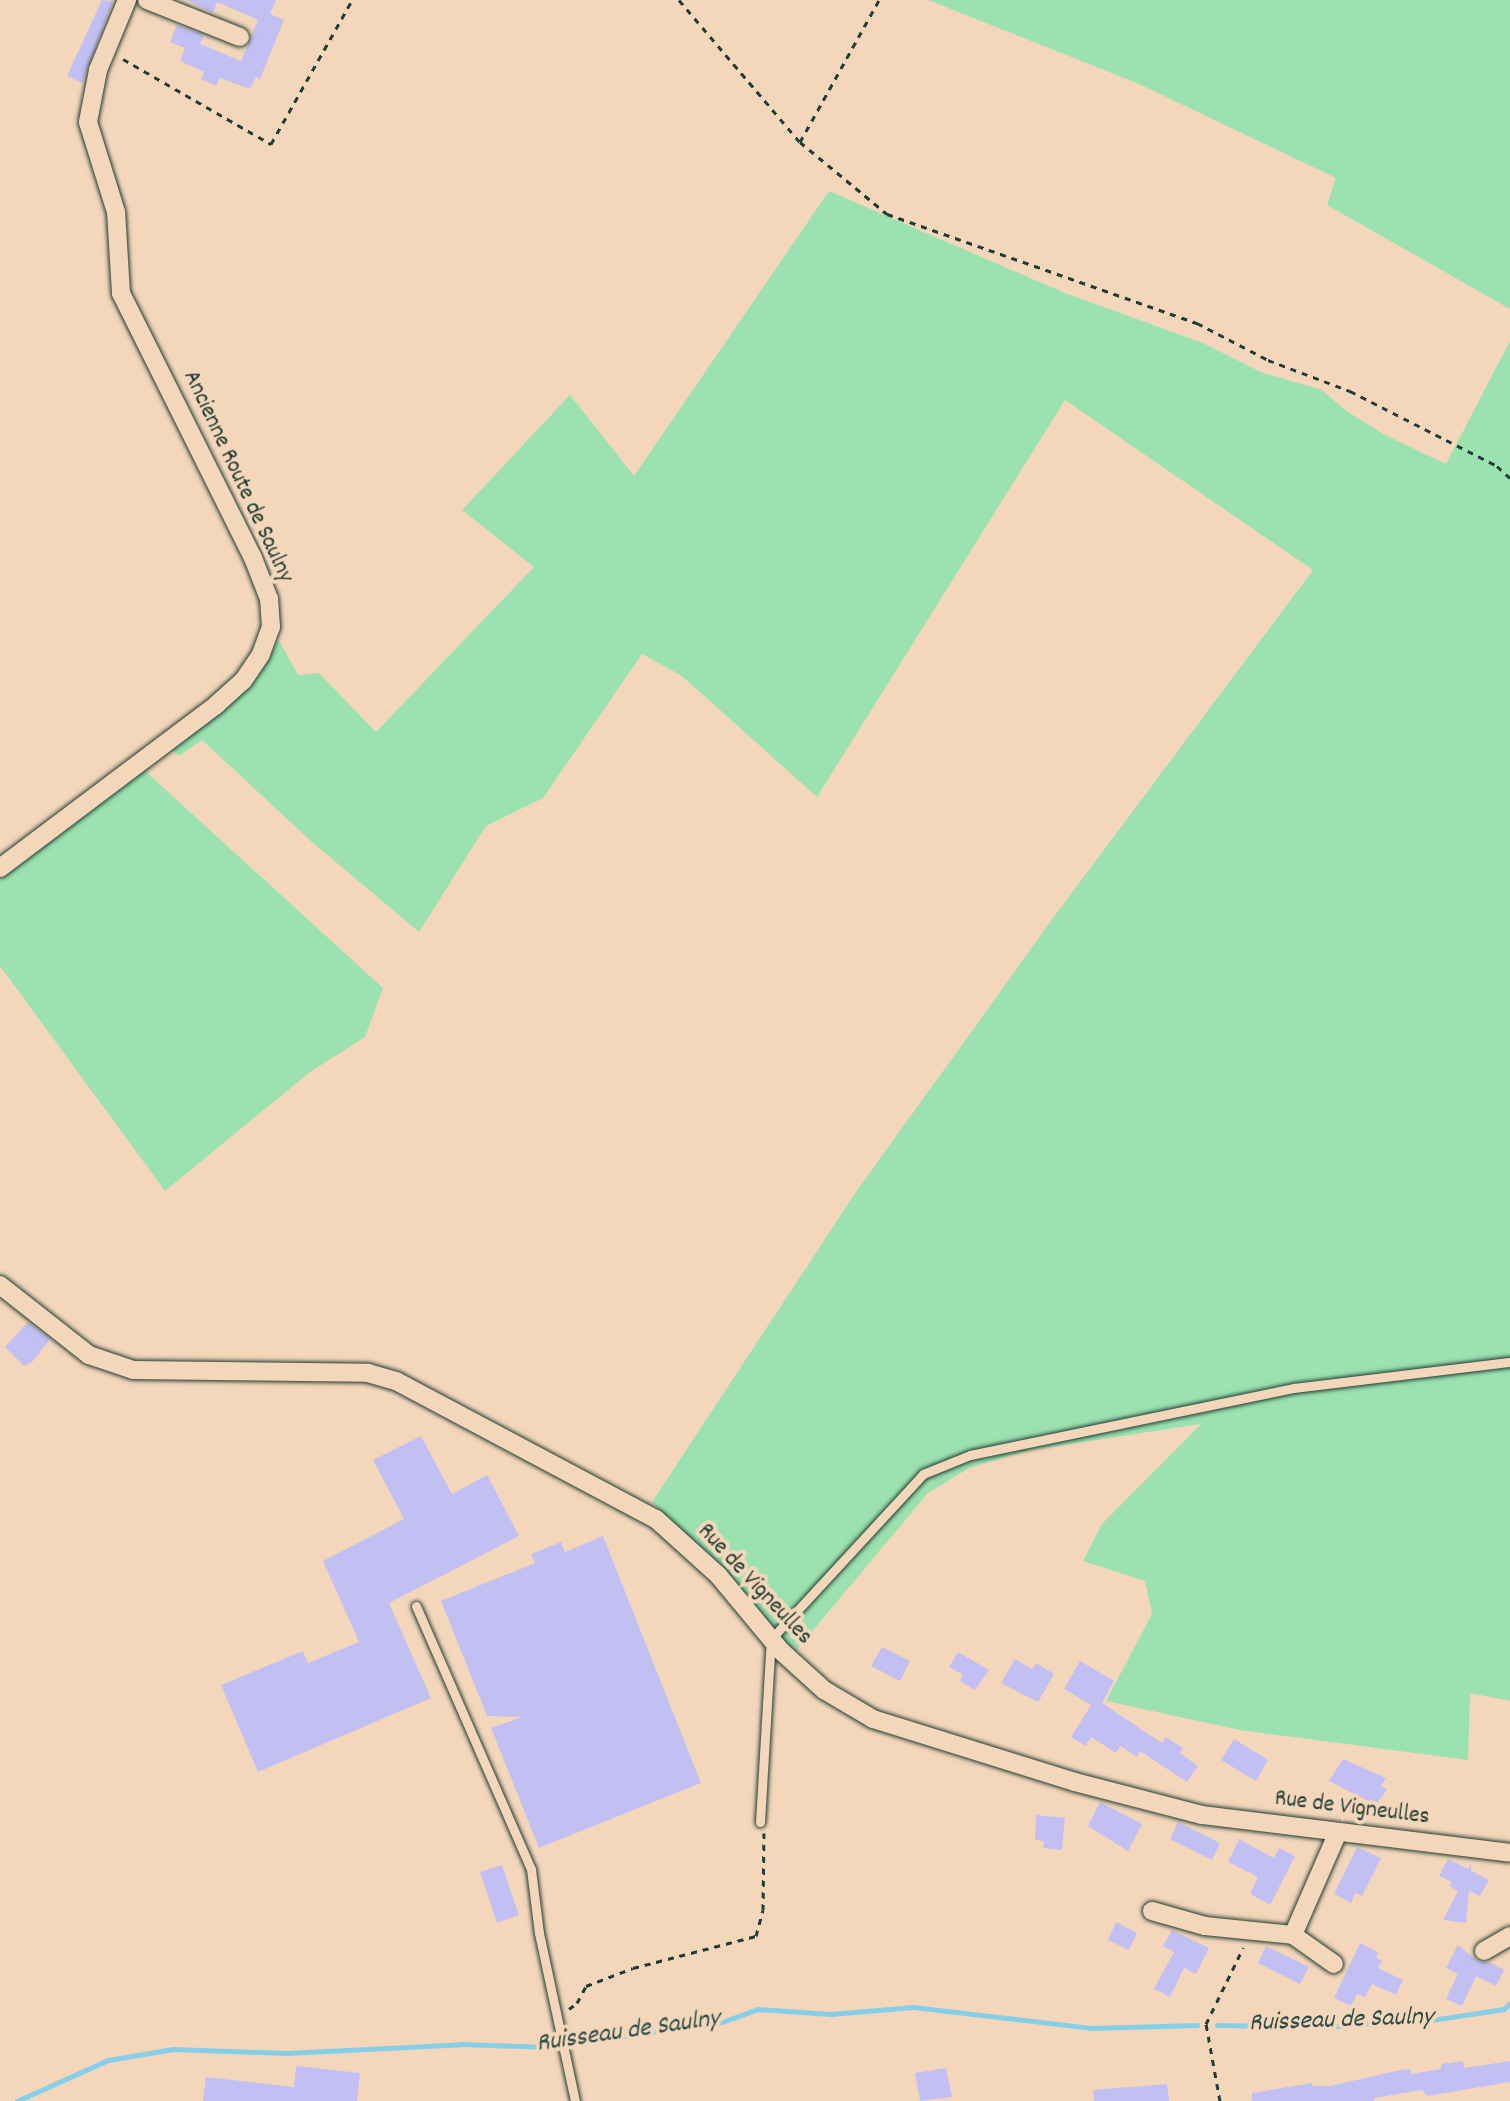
<!DOCTYPE html>
<style>
body{margin:0}
#map{position:relative;width:1510px;height:2101px;overflow:hidden;background:#f4d7bb;font-family:Dekko,sans-serif}
div>[style]{position:absolute}
.green>*{inset:0;background:#9ce2b0}
.stream>*{height:5px;margin:-2.5px;padding:0 2.5px;transform-origin:2.5px;border-radius:2.5px;background:#87cfe8}
.building>*{inset:0;background:#c2c0f2}
.path>*{height:3px;margin-top:-1.5px;transform-origin:0;background:repeating-linear-gradient(90deg,#1f3d34 0 6px,transparent 0 12px)}
.roads{filter:drop-shadow(0 0 2px #1f3d34) drop-shadow(0 0 2px #1f3d34)}
.lane>*{height:9px;margin:-4.5px;padding:0 4.5px;transform-origin:4.5px;border-radius:4.5px;background:#f4d7bb}
.street>*{height:18px;margin:-9px;padding:0 9px;transform-origin:9px;border-radius:9px;background:#f4d7bb}
span{translate:-50% -50%;white-space:nowrap;text-align:center;line-height:1.15;-webkit-text-stroke:8px #f4d7bb;paint-order:stroke}
.street-label{font-size:24px;color:#1f3d34}
.water-label{font-size:26px;color:#294c46;font-style:italic}
</style>
<div id="map">
<div class="green">
<i style="clip-path:polygon(928px 0,1510px 0,1510px 309px,1327px 205px,1336px 178px,1139px 84px)"></i>
<i style="clip-path:polygon(829px 191px,1065px 293px,1203px 343px,1261px 372px,1322px 390px,1345px 410px,1385px 435px,1446px 464px,1510px 341px,1510px 1701px,1470px 1693px,1468px 1760px,1240px 1730px,1106px 1701px,1152px 1614px,1145px 1581px,1083px 1561px,1102px 1524px,1201px 1424px,1031px 1450px,969px 1468px,928px 1493px,794px 1653px,718px 1567px,652px 1502px,856px 1192px,1056px 914px,1313px 570px,1065px 400px,817px 797px,682px 676px,642px 654px,543px 798px,486px 826px,419px 932px,312px 842px,202px 740px,179px 756px,170px 749px,266px 662px,279px 640px,298px 675px,319px 673px,376px 732px,534px 567px,462px 510px,570px 395px,634px 476px)"></i>
<i style="clip-path:polygon(144px 770px,383px 988px,365px 1037px,310px 1072px,165px 1191px,0 966px,0 880px)"></i>
</div>
<div class="stream">
<i style="left:1217px;top:2025px;width:110px;rotate:1deg"></i>
<i style="left:1327px;top:2027px;width:66px;rotate:-5.2deg"></i>
<i style="left:1393px;top:2021px;width:18px;rotate:6deg"></i>
<i style="left:1411px;top:2023px;width:94px;rotate:-8.6deg"></i>
<i style="left:1504px;top:2009px;width:8px;rotate:-45deg"></i>
<i style="left:17px;top:2101px;width:100px;rotate:-24.3deg"></i>
<i style="left:108px;top:2060px;width:66px;rotate:-9.6deg"></i>
<i style="left:173px;top:2049px;width:114px;rotate:2deg"></i>
<i style="left:287px;top:2053px;width:175px;rotate:-2.9deg"></i>
<i style="left:462px;top:2044px;width:84px;rotate:2deg"></i>
<i style="left:546px;top:2047px;width:178px;rotate:-8.1deg"></i>
<i style="left:722px;top:2022px;width:37px;rotate:-20deg"></i>
<i style="left:757px;top:2009px;width:74px;rotate:3.9deg"></i>
<i style="left:831px;top:2014px;width:82px;rotate:-4.9deg"></i>
<i style="left:913px;top:2007px;width:179px;rotate:6.7deg"></i>
<i style="left:1091px;top:2028px;width:106px;rotate:-1.6deg"></i>
</div>
<div class="building">
<i style="clip-path:polygon(102px 0,113px 1px,82px 83px,67px 76px)"></i>
<i style="clip-path:polygon(187px 0,276px 0,270px 14px,284px 20px,260px 79px,256px 77px,250px 89px,220px 78px,216px 86px,201px 79px,204px 72px,180px 61px,185px 48px,170px 42px,177px 25px,204px 35px,200px 44px,241px 61px,258px 20px,217px 2px,213px 13px)"></i>
<i style="clip-path:polygon(28px 1322px,50px 1339px,32px 1362px,24px 1366px,5px 1347px)"></i>
<i style="clip-path:polygon(421px 1436px,452px 1494px,487px 1475px,519px 1536px,389px 1603px,431px 1698px,258px 1772px,221px 1685px,303px 1651px,308px 1663px,359px 1642px,323px 1561px,404px 1519px,373px 1460px)"></i>
<i style="clip-path:polygon(603px 1536px,701px 1783px,539px 1848px,491px 1728px,522px 1717px,487px 1716px,441px 1601px,535px 1563px,531px 1554px,561px 1542px,565px 1552px)"></i>
<i style="clip-path:polygon(882px 1647px,910px 1661px,900px 1681px,871px 1666px)"></i>
<i style="clip-path:polygon(958px 1652px,989px 1670px,975px 1690px,960px 1681px,963px 1675px,949px 1667px)"></i>
<i style="clip-path:polygon(1015px 1659px,1032px 1669px,1036px 1663px,1054px 1674px,1038px 1702px,1001px 1683px)"></i>
<i style="clip-path:polygon(1080px 1661px,1114px 1681px,1102px 1703px,1162px 1743px,1166px 1737px,1183px 1748px,1180px 1753px,1198px 1766px,1187px 1782px,1140px 1751px,1137px 1757px,1120px 1746px,1116px 1753px,1091px 1737px,1086px 1746px,1071px 1737px,1091px 1705px,1064px 1689px)"></i>
<i style="clip-path:polygon(1234px 1739px,1268px 1760px,1256px 1781px,1221px 1760px)"></i>
<i style="clip-path:polygon(1343px 1759px,1386px 1778px,1381px 1786px,1387px 1789px,1376px 1805px,1329px 1781px)"></i>
<i style="clip-path:polygon(1100px 1802px,1142px 1824px,1128px 1851px,1088px 1826px)"></i>
<i style="clip-path:polygon(1036px 1815px,1065px 1818px,1062px 1850px,1043px 1848px,1044px 1841px,1035px 1840px)"></i>
<i style="clip-path:polygon(1178px 1822px,1220px 1843px,1212px 1860px,1170px 1839px)"></i>
<i style="clip-path:polygon(1239px 1839px,1274px 1858px,1279px 1848px,1295px 1856px,1270px 1905px,1250px 1894px,1258px 1877px,1228px 1862px)"></i>
<i style="clip-path:polygon(1357px 1847px,1381px 1858px,1362px 1896px,1355px 1893px,1351px 1903px,1334px 1894px)"></i>
<i style="clip-path:polygon(1448px 1859px,1468px 1869px,1471px 1865px,1471px 1871px,1489px 1880px,1480px 1896px,1469px 1891px,1466px 1923px,1443px 1920px,1458px 1891px,1450px 1886px,1452px 1882px,1439px 1876px)"></i>
<i style="clip-path:polygon(502px 1865px,519px 1915px,497px 1923px,480px 1872px)"></i>
<i style="clip-path:polygon(1116px 1922px,1137px 1933px,1129px 1950px,1108px 1940px)"></i>
<i style="clip-path:polygon(1172px 1930px,1209px 1948px,1196px 1974px,1184px 1968px,1170px 1997px,1154px 1989px,1174px 1952px,1163px 1946px)"></i>
<i style="clip-path:polygon(1360px 1943px,1378px 1952px,1376px 1958px,1382px 1961px,1378px 1968px,1403px 1980px,1396px 1995px,1372px 1984px,1365px 1997px,1357px 1994px,1351px 2006px,1334px 1998px)"></i>
<i style="clip-path:polygon(1458px 1945px,1479px 1962px,1489px 1962px,1504px 1970px,1496px 1986px,1476px 1976px,1462px 2006px,1446px 1999px,1458px 1974px,1446px 1968px)"></i>
<i style="clip-path:polygon(1266px 1946px,1309px 1967px,1300px 1984px,1258px 1963px)"></i>
<i style="clip-path:polygon(1463px 2061px,1464px 2068px,1510px 2061px,1510px 2082px,1427px 2096px,1422px 2090px,1374px 2098px,1374px 2101px,1252px 2101px,1252px 2093px,1312px 2083px,1313px 2086px,1330px 2086px,1400px 2070px,1410px 2069px,1411px 2074px,1441px 2069px,1441px 2064px)"></i>
<i style="clip-path:polygon(296px 2066px,360px 2073px,357px 2101px,203px 2101px,206px 2077px,294px 2087px)"></i>
<i style="clip-path:polygon(946px 2068px,952px 2097px,920px 2101px,915px 2073px)"></i>
<i style="clip-path:polygon(1167px 2084px,1169px 2101px,1094px 2101px,1093px 2090px)"></i>
</div>
<div class="path">
<i style="left:679px;top:0;width:187px;rotate:49.6deg"></i>
<i style="left:800px;top:142px;width:113px;rotate:39.6deg"></i>
<i style="left:887px;top:214px;width:329px;rotate:19.4deg"></i>
<i style="left:1197px;top:323px;width:80px;rotate:27.5deg"></i>
<i style="left:1268px;top:360px;width:88px;rotate:20.7deg"></i>
<i style="left:1350px;top:391px;width:165px;rotate:27deg"></i>
<i style="left:1497px;top:466px;width:18px;rotate:43deg"></i>
<i style="left:123px;top:59px;width:171px;rotate:29.9deg"></i>
<i style="left:271px;top:144px;width:165px;rotate:-60.6deg"></i>
<i style="left:800px;top:142px;width:162px;rotate:-60.9deg"></i>
<i style="left:569px;top:2009px;width:10px;rotate:-37deg"></i>
<i style="left:577px;top:2003px;width:19px;rotate:-62deg"></i>
<i style="left:586px;top:1986px;width:50px;rotate:-21deg"></i>
<i style="left:633px;top:1968px;width:127px;rotate:-14.6deg"></i>
<i style="left:756px;top:1936px;width:27px;rotate:-75deg"></i>
<i style="left:763px;top:1910px;width:77px;rotate:-89.3deg"></i>
<i style="left:1220px;top:2101px;width:78px;rotate:-100.3deg"></i>
<i style="left:1206px;top:2024px;width:85px;rotate:-64deg"></i>
</div>
<div class="roads">
<div class="lane">
<i style="left:416px;top:1606px;width:287px;rotate:66.4deg"></i>
<i style="left:531px;top:1869px;width:64px;rotate:82.9deg"></i>
<i style="left:539px;top:1933px;width:172px;rotate:77.9deg"></i>
<i style="left:760px;top:1822px;width:183px;rotate:-86.6deg"></i>
<i style="left:771px;top:1639px;width:224px;rotate:-47.3deg"></i>
<i style="left:923px;top:1474px;width:51px;rotate:-22deg"></i>
<i style="left:970px;top:1455px;width:331px;rotate:-11.7deg"></i>
<i style="left:1294px;top:1388px;width:218px;rotate:-6.9deg"></i>
</div>
<div class="street">
<i style="left:147px;top:0;width:100px;rotate:21.7deg"></i>
<i style="left:0;top:868px;width:271px;rotate:-37deg"></i>
<i style="left:216px;top:705px;width:36px;rotate:-42deg"></i>
<i style="left:243px;top:681px;width:32px;rotate:-56deg"></i>
<i style="left:261px;top:654px;width:29px;rotate:-70deg"></i>
<i style="left:271px;top:627px;width:28px;rotate:-94deg"></i>
<i style="left:269px;top:599px;width:44px;rotate:-111.3deg"></i>
<i style="left:253px;top:558px;width:296px;rotate:-116.5deg"></i>
<i style="left:121px;top:293px;width:81px;rotate:-93.5deg"></i>
<i style="left:116px;top:212px;width:94px;rotate:-107.3deg"></i>
<i style="left:88px;top:122px;width:53px;rotate:-79.1deg"></i>
<i style="left:98px;top:70px;width:76px;rotate:-67.5deg"></i>
<i style="left:0;top:1285px;width:113px;rotate:38.2deg"></i>
<i style="left:89px;top:1355px;width:46px;rotate:18.8deg"></i>
<i style="left:133px;top:1370px;width:235px;rotate:0.7deg"></i>
<i style="left:368px;top:1373px;width:29px;rotate:16deg"></i>
<i style="left:396px;top:1381px;width:294px;rotate:28deg"></i>
<i style="left:656px;top:1519px;width:84px;rotate:42.1deg"></i>
<i style="left:718px;top:1575px;width:99px;rotate:50.3deg"></i>
<i style="left:781px;top:1651px;width:58px;rotate:42.2deg"></i>
<i style="left:824px;top:1690px;width:57px;rotate:30.6deg"></i>
<i style="left:873px;top:1719px;width:212px;rotate:17.3deg"></i>
<i style="left:1075px;top:1782px;width:131px;rotate:14.6deg"></i>
<i style="left:1202px;top:1815px;width:310px;rotate:7deg"></i>
<i style="left:1152px;top:1911px;width:55px;rotate:15.8deg"></i>
<i style="left:1205px;top:1926px;width:88px;rotate:5.8deg"></i>
<i style="left:1293px;top:1935px;width:50px;rotate:35.3deg"></i>
<i style="left:1293px;top:1935px;width:112px;rotate:-66.4deg"></i>
<i style="left:1484px;top:1951px;width:30px;rotate:-30deg"></i>
</div>
</div>
<div class="street-label">
<span style="left:237px;top:477px;rotate:65deg">Ancienne Route de Saulny</span>
<span style="left:754px;top:1585px;rotate:47deg">Rue de Vigneulles</span>
<span style="left:1352px;top:1809px;rotate:7deg">Rue de Vigneulles</span>
</div>
<div class="water-label">
<span style="left:1341px;top:2021px;rotate:-2deg">Ruisseau de Saulny</span>
<span style="left:628px;top:2032px;rotate:-8deg">Ruisseau de Saulny</span>
</div>
</div>
